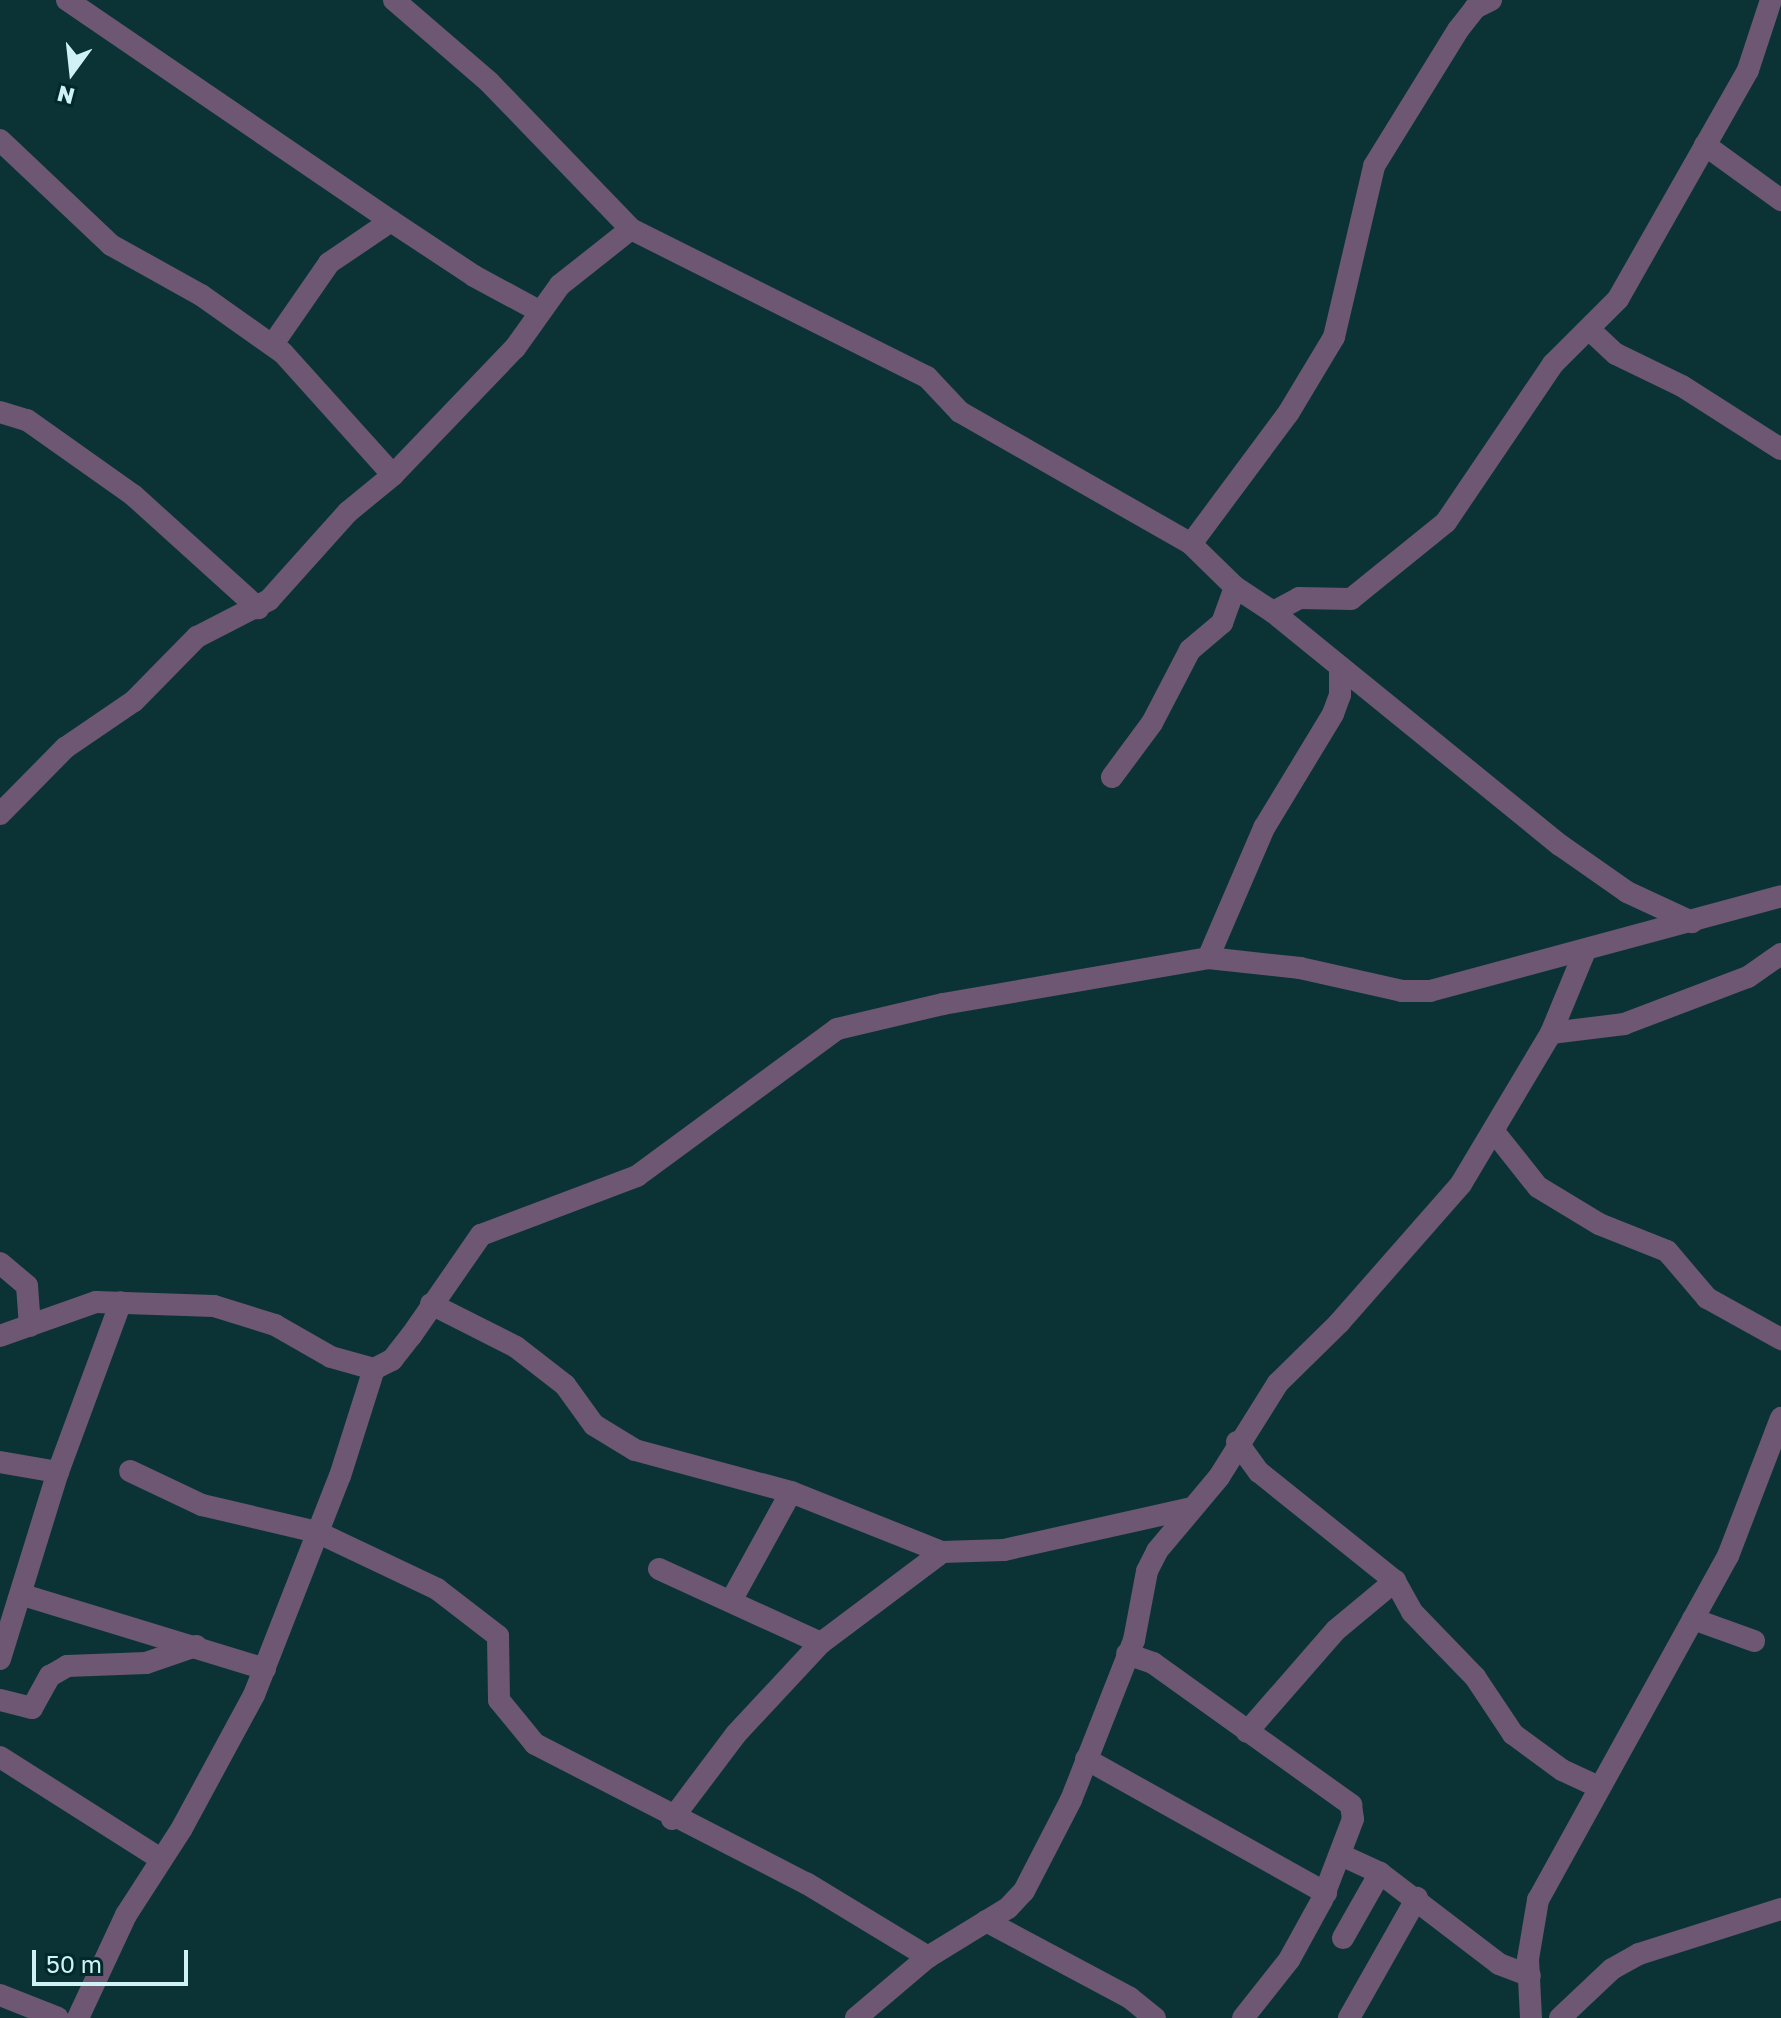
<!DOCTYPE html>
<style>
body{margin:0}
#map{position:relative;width:1781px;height:2018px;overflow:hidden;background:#0b3335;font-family:"Golos Text",sans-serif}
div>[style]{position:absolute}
.minor>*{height:22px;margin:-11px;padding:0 11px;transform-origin:11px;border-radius:11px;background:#6d5772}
span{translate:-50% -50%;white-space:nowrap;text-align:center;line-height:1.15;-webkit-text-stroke:6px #00292b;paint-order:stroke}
.north{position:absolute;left:32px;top:32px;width:80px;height:80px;-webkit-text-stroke:6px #00292b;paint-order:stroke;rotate:195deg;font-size:22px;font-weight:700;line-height:32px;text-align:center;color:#d0f2f4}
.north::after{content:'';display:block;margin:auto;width:28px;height:36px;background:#d0f2f4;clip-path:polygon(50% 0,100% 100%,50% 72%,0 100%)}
.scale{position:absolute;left:32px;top:1950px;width:156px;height:36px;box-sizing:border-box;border:4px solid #d0f2f4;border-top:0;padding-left:10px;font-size:24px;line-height:28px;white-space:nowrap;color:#d0f2f4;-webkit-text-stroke:6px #00292b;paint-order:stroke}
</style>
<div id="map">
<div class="minor">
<i style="left:67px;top:0;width:392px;rotate:34.3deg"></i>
<i style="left:391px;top:221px;width:100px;rotate:33.5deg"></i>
<i style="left:474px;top:276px;width:74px;rotate:28.3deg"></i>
<i style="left:394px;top:0;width:125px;rotate:40.8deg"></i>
<i style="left:489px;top:82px;width:204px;rotate:46deg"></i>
<i style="left:631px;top:229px;width:331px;rotate:26.6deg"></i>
<i style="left:927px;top:377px;width:48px;rotate:46.7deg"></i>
<i style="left:960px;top:412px;width:266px;rotate:29.7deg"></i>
<i style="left:1191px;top:544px;width:62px;rotate:44.3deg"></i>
<i style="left:1235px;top:587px;width:45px;rotate:33.3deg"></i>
<i style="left:1273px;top:612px;width:370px;rotate:39.1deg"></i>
<i style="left:1560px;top:845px;width:82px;rotate:35deg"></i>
<i style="left:1627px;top:892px;width:72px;rotate:24.8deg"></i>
<i style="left:0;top:140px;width:153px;rotate:43.4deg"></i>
<i style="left:111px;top:245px;width:103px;rotate:29.1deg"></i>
<i style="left:201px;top:295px;width:100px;rotate:35.3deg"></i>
<i style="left:283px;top:353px;width:164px;rotate:48deg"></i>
<i style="left:1705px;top:145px;width:94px;rotate:35.9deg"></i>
<i style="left:1591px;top:331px;width:34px;rotate:43deg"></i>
<i style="left:1616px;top:354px;width:73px;rotate:25.9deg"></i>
<i style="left:1682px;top:386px;width:117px;rotate:32.5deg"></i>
<i style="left:273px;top:344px;width:98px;rotate:-55.3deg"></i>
<i style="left:329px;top:263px;width:75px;rotate:-34.1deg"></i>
<i style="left:0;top:412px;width:28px;rotate:17deg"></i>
<i style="left:27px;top:420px;width:130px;rotate:35.3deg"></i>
<i style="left:133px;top:495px;width:169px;rotate:42.1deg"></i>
<i style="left:1191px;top:544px;width:164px;rotate:-53.4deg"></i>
<i style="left:1289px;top:412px;width:87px;rotate:-59deg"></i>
<i style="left:1334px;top:337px;width:176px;rotate:-76.8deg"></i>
<i style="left:1374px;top:166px;width:160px;rotate:-58.3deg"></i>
<i style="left:1458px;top:30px;width:28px;rotate:-52deg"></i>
<i style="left:1475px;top:8px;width:18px;rotate:-27deg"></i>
<i style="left:1273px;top:612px;width:30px;rotate:-28deg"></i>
<i style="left:1299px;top:598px;width:52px;rotate:1.1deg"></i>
<i style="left:1351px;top:599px;width:122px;rotate:-39deg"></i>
<i style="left:1446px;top:522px;width:191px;rotate:-55.9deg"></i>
<i style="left:1553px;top:364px;width:92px;rotate:-45deg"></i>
<i style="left:1618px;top:299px;width:263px;rotate:-60.4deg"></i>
<i style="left:1748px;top:70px;width:74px;rotate:-71.8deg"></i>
<i style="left:1112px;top:777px;width:67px;rotate:-53.5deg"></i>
<i style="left:1152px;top:723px;width:82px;rotate:-62.5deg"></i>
<i style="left:1190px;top:650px;width:42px;rotate:-40.2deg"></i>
<i style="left:1222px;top:623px;width:38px;rotate:-70deg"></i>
<i style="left:0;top:814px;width:93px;rotate:-45.4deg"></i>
<i style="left:65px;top:748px;width:83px;rotate:-34.3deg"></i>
<i style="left:134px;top:701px;width:90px;rotate:-45.5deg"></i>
<i style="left:197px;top:637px;width:81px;rotate:-27.2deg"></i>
<i style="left:269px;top:600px;width:118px;rotate:-48.1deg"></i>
<i style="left:348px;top:512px;width:58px;rotate:-39.4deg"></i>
<i style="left:393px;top:475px;width:176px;rotate:-46.2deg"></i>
<i style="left:515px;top:348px;width:77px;rotate:-54.5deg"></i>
<i style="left:560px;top:285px;width:90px;rotate:-38.3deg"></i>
<i style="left:1208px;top:958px;width:142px;rotate:-66.7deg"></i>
<i style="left:1264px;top:828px;width:133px;rotate:-58.8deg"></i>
<i style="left:1333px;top:714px;width:20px;rotate:-70deg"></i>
<i style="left:1340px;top:695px;width:25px;rotate:-90deg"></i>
<i style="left:1551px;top:1033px;width:74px;rotate:-7deg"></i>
<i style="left:1624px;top:1024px;width:133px;rotate:-20.8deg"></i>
<i style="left:1748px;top:977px;width:40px;rotate:-34.9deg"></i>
<i style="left:1495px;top:1133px;width:69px;rotate:51.5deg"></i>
<i style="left:1538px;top:1187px;width:71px;rotate:31.2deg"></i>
<i style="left:1599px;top:1224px;width:73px;rotate:21.7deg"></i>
<i style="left:1667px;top:1251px;width:62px;rotate:49.6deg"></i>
<i style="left:1707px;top:1298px;width:85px;rotate:29deg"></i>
<i style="left:0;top:1263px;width:35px;rotate:40deg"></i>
<i style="left:27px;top:1286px;width:40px;rotate:85.7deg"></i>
<i style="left:431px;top:1304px;width:95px;rotate:26.8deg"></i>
<i style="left:516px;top:1347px;width:62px;rotate:37.8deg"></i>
<i style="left:565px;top:1385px;width:49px;rotate:54.1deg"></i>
<i style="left:594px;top:1425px;width:48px;rotate:31.4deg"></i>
<i style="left:635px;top:1450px;width:162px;rotate:15.1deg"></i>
<i style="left:791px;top:1492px;width:162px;rotate:21.7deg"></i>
<i style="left:942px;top:1552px;width:62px;rotate:-1.8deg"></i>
<i style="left:1004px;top:1550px;width:189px;rotate:-12.6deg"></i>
<i style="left:0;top:1336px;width:102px;rotate:-19.5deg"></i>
<i style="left:96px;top:1302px;width:118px;rotate:1.9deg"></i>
<i style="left:214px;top:1306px;width:64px;rotate:17.3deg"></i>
<i style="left:275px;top:1325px;width:64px;rotate:29.7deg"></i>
<i style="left:331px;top:1357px;width:45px;rotate:15.6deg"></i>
<i style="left:374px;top:1369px;width:20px;rotate:-27deg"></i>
<i style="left:392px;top:1360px;width:31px;rotate:-52deg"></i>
<i style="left:411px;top:1336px;width:123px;rotate:-55.3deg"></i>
<i style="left:481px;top:1235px;width:167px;rotate:-20.7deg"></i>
<i style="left:637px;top:1176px;width:248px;rotate:-36.3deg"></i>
<i style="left:837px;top:1029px;width:109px;rotate:-13.3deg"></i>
<i style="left:943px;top:1004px;width:269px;rotate:-9.8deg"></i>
<i style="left:1208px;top:958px;width:93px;rotate:6.2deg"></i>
<i style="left:1300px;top:968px;width:105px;rotate:12.7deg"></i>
<i style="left:1402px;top:991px;width:28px"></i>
<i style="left:1430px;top:991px;width:364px;rotate:-15.1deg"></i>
<i style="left:1237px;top:1442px;width:37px;rotate:54deg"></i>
<i style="left:1259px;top:1472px;width:174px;rotate:38.7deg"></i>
<i style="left:1395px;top:1581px;width:35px;rotate:61deg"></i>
<i style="left:1412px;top:1612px;width:91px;rotate:45.9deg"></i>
<i style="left:1475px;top:1677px;width:69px;rotate:56.3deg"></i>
<i style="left:1513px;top:1734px;width:61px;rotate:36.3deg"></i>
<i style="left:1562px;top:1770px;width:41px;rotate:24.7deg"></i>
<i style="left:0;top:1462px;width:59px;rotate:9.8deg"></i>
<i style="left:130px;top:1471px;width:80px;rotate:25.3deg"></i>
<i style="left:202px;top:1505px;width:118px;rotate:13.2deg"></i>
<i style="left:317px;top:1532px;width:133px;rotate:25.4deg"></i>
<i style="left:437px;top:1589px;width:77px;rotate:37.6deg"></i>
<i style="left:498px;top:1636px;width:64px;rotate:89.1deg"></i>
<i style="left:499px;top:1700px;width:57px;rotate:50.7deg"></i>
<i style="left:535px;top:1744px;width:305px;rotate:27.2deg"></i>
<i style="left:806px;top:1883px;width:143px;rotate:31.2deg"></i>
<i style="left:659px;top:1569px;width:178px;rotate:24.6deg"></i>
<i style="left:23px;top:1595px;width:253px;rotate:17deg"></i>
<i style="left:731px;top:1601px;width:124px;rotate:-61.2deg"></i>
<i style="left:1693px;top:1619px;width:65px;rotate:19.8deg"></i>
<i style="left:1127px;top:1654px;width:28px;rotate:19deg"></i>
<i style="left:1153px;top:1663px;width:244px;rotate:35.6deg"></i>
<i style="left:1351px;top:1805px;width:14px;rotate:82deg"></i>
<i style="left:1353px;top:1819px;width:87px;rotate:110.9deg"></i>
<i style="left:1322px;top:1900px;width:68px;rotate:118.8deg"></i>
<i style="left:1289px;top:1960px;width:74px;rotate:128.4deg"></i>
<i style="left:0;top:1659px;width:196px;rotate:-72.8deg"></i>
<i style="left:58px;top:1472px;width:181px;rotate:-69.7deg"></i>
<i style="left:0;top:1700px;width:33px;rotate:14deg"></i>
<i style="left:32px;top:1708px;width:37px;rotate:-61deg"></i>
<i style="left:50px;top:1676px;width:20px;rotate:-30deg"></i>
<i style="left:67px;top:1666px;width:79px;rotate:-2.2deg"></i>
<i style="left:146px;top:1663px;width:53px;rotate:-18.8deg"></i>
<i style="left:1247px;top:1732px;width:135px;rotate:-48.9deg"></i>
<i style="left:1336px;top:1630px;width:77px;rotate:-39.7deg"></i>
<i style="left:0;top:1757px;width:188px;rotate:32.4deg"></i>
<i style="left:1086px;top:1759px;width:275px;rotate:29.2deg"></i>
<i style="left:672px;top:1819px;width:106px;rotate:-53deg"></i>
<i style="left:736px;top:1734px;width:125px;rotate:-47deg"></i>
<i style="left:821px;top:1643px;width:151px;rotate:-36.9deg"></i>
<i style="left:1341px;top:1855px;width:43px;rotate:24.8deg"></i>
<i style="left:1380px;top:1873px;width:150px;rotate:37.4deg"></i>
<i style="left:1499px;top:1964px;width:33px;rotate:21deg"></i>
<i style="left:986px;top:1921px;width:163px;rotate:28.1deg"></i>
<i style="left:1130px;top:1998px;width:32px;rotate:39deg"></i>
<i style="left:1343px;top:1938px;width:75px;rotate:-60.4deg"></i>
<i style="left:0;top:1995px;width:62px;rotate:21.6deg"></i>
<i style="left:78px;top:2018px;width:114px;rotate:-65deg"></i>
<i style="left:126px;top:1915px;width:103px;rotate:-57.2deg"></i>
<i style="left:182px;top:1828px;width:151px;rotate:-61.6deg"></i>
<i style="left:254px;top:1695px;width:235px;rotate:-68.6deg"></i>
<i style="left:340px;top:1476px;width:112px;rotate:-72.4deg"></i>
<i style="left:856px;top:2018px;width:94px;rotate:-40.3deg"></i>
<i style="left:928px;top:1957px;width:94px;rotate:-31.5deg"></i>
<i style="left:1008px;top:1908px;width:23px;rotate:-47deg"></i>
<i style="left:1024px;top:1891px;width:102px;rotate:-62.7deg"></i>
<i style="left:1071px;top:1800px;width:172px;rotate:-68.5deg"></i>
<i style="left:1134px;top:1640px;width:70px;rotate:-79.3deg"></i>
<i style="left:1147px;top:1571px;width:22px;rotate:-63deg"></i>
<i style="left:1157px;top:1551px;width:97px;rotate:-50deg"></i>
<i style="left:1219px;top:1477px;width:111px;rotate:-57.9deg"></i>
<i style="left:1278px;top:1383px;width:86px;rotate:-44.5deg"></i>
<i style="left:1339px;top:1323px;width:185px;rotate:-48.7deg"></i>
<i style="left:1461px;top:1184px;width:176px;rotate:-59.2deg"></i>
<i style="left:1551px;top:1033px;width:89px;rotate:-67.5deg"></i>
<i style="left:1349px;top:2018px;width:138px;rotate:-60.5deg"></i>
<i style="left:1531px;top:2018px;width:59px;rotate:-92.9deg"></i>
<i style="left:1528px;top:1959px;width:60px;rotate:-80.4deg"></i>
<i style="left:1538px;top:1900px;width:393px;rotate:-61.1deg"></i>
<i style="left:1728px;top:1556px;width:148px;rotate:-69deg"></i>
<i style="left:1560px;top:2018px;width:71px;rotate:-43.3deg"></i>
<i style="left:1612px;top:1969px;width:31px;rotate:-29deg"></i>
<i style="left:1639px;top:1954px;width:149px;rotate:-17.6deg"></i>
</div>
<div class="north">N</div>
<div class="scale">50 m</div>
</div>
